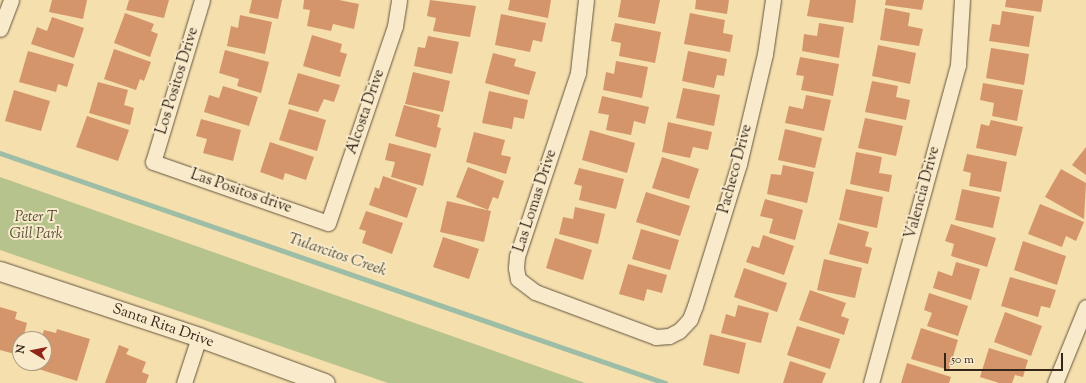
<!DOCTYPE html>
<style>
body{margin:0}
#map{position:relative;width:1086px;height:383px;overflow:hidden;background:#f5dfad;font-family:"Sorts Mill Goudy",serif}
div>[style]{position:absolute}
.green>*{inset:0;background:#b7c38d}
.stream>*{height:5px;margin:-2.5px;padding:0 2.5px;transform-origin:2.5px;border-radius:2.5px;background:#9dbda6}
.building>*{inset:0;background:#d5956b}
.roads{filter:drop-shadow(0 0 1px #64543f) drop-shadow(0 0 1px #64543f)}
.minor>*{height:15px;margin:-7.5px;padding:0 7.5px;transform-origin:7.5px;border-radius:7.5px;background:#f8eaca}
.tertiary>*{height:19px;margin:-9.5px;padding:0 9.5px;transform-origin:9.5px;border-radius:9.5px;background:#f8eaca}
span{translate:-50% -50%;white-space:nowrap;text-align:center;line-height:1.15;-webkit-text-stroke:4px #f8eaca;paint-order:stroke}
.street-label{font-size:15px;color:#34261a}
.park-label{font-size:15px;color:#554d37;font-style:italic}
.water-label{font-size:16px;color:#545344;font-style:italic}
.north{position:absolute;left:12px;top:331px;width:40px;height:40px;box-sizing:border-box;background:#f8eaca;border:1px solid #aa9c84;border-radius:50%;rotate:280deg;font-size:11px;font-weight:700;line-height:16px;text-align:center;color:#34261a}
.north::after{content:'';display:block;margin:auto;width:14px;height:18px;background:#8f2418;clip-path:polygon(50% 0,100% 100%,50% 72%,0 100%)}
.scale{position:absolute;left:944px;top:353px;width:119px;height:18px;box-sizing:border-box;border:2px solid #34261a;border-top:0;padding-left:5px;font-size:12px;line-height:14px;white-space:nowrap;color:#34261a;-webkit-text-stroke:3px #f8eaca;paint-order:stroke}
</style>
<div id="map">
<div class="green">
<i style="clip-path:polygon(0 177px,585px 383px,388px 383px,0 250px)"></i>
</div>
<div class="stream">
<i style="left:0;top:153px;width:704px;rotate:19.08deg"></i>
</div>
<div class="building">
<i style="clip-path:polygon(52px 0,87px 0,83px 19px,49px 12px)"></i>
<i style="clip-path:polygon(129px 0,169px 0,164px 18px,126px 10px)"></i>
<i style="clip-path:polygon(252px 0,282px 0,278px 19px,249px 13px)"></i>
<i style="clip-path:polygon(304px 0,339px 0,359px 4px,354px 29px,333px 24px,331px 31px,307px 26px,310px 10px,303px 9px)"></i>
<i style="clip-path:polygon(430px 0,476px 6px,470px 37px,433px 31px,436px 18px,427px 16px)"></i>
<i style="clip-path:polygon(510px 0,551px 0,548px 18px,508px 10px)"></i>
<i style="clip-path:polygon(621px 0,660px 0,655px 24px,618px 17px)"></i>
<i style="clip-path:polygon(696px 0,729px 0,727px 14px,695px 9px)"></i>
<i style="clip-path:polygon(810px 0,856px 0,853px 23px,807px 16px)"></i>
<i style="clip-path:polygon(886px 0,924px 0,922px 10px,885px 5px)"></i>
<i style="clip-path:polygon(1006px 0,1043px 0,1041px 12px,1005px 7px)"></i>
<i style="clip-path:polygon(885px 8px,910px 13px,908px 26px,923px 29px,919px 46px,880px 40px)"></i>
<i style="clip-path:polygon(1002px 11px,1034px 16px,1029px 47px,989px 41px,992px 24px,1000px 25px)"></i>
<i style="clip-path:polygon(125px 13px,154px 24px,151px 31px,158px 34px,150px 57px,114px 43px)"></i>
<i style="clip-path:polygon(690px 13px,725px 20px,723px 33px,733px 35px,730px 52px,684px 44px)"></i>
<i style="clip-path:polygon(501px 14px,546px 23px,542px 42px,533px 40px,530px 52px,495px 45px)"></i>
<i style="clip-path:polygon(240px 15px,272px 22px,265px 54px,227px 46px,231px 26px,238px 28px)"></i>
<i style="clip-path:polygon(52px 17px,84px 28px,74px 58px,31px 44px,37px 27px,47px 31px)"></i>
<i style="clip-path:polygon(615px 23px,661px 32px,655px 63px,619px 56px,621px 43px,611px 41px)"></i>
<i style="clip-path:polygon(819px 23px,844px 27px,839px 58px,802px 51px,804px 34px,817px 36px)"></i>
<i style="clip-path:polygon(312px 35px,342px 44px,340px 52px,347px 54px,340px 77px,303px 66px)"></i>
<i style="clip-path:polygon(428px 36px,459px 42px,452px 74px,414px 66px,418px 47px,425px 48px)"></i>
<i style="clip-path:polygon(878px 45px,916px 53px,910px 84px,872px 76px)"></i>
<i style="clip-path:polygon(991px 48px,1029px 54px,1024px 85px,986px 78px)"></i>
<i style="clip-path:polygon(114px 49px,151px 62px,144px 81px,140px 79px,136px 90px,104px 79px)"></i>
<i style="clip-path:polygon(225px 50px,269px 62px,261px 93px,237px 86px,239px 79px,219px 73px)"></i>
<i style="clip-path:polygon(28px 51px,74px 64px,67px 87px,58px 84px,56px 92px,19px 82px)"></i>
<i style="clip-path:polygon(688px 51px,727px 59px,724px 76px,717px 75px,714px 88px,682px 81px)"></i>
<i style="clip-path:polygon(493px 53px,516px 59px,514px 66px,536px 72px,529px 95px,485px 83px)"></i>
<i style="clip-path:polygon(800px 57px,839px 64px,833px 96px,801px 90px,804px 76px,796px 75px)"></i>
<i style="clip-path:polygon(616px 61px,648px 67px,642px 98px,603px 90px,606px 72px,614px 74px)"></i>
<i style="clip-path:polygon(413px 72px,450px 81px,443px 112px,405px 104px)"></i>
<i style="clip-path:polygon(298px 73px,340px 85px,334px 102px,324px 99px,318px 112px,288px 104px)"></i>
<i style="clip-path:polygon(872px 81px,898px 86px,896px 97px,910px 100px,906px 120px,865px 112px)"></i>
<i style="clip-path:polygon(98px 82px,128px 90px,124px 105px,134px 108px,130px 125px,89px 113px)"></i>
<i style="clip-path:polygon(983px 83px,1023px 90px,1017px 121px,992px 116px,994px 103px,980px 100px)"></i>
<i style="clip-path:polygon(223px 86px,258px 97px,249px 126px,204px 112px,209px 95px,219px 98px)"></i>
<i style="clip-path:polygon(683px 88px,720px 95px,714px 126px,676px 118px)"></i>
<i style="clip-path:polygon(14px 90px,50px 101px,41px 131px,5px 121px)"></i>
<i style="clip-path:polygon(489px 91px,528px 100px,524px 119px,514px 117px,512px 129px,482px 123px)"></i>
<i style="clip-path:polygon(806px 95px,831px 100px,824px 131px,785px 123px,789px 106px,803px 109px)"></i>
<i style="clip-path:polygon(602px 96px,649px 107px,645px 124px,634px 121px,631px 135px,606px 130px,609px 115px,598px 113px)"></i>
<i style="clip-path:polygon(404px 105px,440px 115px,437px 127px,441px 128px,436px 148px,395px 136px)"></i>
<i style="clip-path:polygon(289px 109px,326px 120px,317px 151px,279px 140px)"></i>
<i style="clip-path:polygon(87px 116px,129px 130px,118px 161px,76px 147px)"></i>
<i style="clip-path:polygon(865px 118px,903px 126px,896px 156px,858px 148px)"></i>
<i style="clip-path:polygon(201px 119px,241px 130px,233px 161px,203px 153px,207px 139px,196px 136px)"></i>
<i style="clip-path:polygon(991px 120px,1023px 127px,1016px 156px,976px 148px,981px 124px,989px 126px)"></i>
<i style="clip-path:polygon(668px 122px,712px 132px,708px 150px,693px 147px,690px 158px,662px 152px)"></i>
<i style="clip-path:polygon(785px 129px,822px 138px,815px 168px,778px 160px)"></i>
<i style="clip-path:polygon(590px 130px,635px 143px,627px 173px,582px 160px)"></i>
<i style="clip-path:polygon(474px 132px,505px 140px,501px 155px,511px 157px,506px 174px,466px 162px)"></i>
<i style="clip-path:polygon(270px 142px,314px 157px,306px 180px,285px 173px,283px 180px,260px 172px)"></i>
<i style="clip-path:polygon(389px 143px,431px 154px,423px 186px,391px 177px,395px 162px,385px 160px)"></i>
<i style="clip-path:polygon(1086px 147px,1086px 175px,1072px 165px)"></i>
<i style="clip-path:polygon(856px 152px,882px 157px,879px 173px,892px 175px,889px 192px,850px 184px)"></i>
<i style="clip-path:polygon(967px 154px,1007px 162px,1001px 192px,969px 186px,971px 173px,963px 171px)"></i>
<i style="clip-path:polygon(662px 157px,699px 169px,689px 199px,652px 188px)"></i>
<i style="clip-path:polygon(783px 165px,814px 172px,807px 203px,767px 194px,771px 174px,781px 175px)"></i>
<i style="clip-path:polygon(468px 167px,504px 181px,498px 199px,493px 197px,488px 210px,456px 197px)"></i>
<i style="clip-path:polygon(579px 168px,624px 179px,616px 209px,579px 200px,582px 186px,574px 184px)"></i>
<i style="clip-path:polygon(1061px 169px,1086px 183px,1084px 219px,1045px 197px)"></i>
<i style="clip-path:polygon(383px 176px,417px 188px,407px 218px,369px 205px,375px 187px,379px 189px)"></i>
<i style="clip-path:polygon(846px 189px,883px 197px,877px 228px,839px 220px)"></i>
<i style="clip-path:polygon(962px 189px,1000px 197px,993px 228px,955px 220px)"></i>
<i style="clip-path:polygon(646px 192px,690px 206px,680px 236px,636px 222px)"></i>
<i style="clip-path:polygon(765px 199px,803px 210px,795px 240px,769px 233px,773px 219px,760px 216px)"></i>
<i style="clip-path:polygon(447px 201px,491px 211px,484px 242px,440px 232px)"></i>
<i style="clip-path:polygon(1040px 204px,1084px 222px,1076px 241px,1066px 236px,1062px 247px,1028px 234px)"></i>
<i style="clip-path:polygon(575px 207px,605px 214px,598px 244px,559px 234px,563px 217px,573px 219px)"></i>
<i style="clip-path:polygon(366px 211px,403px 223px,392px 254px,362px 243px,366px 231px,359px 229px)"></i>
<i style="clip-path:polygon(838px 223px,869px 232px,865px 246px,872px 248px,868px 264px,829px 254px)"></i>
<i style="clip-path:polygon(951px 224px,996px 238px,987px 267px,951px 256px,954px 244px,945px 241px)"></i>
<i style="clip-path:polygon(641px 229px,679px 240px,670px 270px,632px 259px)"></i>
<i style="clip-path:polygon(763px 235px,794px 246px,784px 275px,746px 262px,752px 246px,759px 248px)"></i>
<i style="clip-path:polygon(443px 237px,479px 249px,469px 279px,433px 267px)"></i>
<i style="clip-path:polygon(555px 238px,592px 250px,583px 280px,546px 268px)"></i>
<i style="clip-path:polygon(1023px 241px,1066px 256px,1057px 285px,1014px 270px)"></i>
<i style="clip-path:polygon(824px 259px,862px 268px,855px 298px,817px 290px)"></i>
<i style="clip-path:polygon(956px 262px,980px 269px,971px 300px,933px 288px,938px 271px,952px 276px)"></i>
<i style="clip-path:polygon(628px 264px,667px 275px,662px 293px,647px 289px,644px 301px,619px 294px)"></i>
<i style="clip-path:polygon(744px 268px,787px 283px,777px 312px,734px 297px)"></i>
<i style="clip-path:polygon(1010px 277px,1056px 290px,1050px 308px,1041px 306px,1038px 317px,1001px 306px)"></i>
<i style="clip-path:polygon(810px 290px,846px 303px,841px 316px,849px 319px,844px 335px,799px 320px)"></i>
<i style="clip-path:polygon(929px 293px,968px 306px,958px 336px,927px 326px,932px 313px,924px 310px)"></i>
<i style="clip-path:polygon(738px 305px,769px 313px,761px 343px,721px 333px,726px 314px,735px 317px)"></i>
<i style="clip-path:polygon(0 307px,17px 312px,15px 319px,27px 323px,23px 339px,20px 339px,18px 355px,0 350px)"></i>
<i style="clip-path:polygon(1005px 312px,1042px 326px,1031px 356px,994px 342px)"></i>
<i style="clip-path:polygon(797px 326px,840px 339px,830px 369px,787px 355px)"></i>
<i style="clip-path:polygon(921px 328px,958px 340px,949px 370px,911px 359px)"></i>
<i style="clip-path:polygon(57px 329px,90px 339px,77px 381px,32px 367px,34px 363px,44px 363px,44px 339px,41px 339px,44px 330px,56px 333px)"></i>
<i style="clip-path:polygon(710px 334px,746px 343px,739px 374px,703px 365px)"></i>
<i style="clip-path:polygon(119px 345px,129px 349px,126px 354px,146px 362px,142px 372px,149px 375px,146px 383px,105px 383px)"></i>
<i style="clip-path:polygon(989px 348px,1028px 360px,1023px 377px,1015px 375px,1012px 383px,999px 383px,980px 377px)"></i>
<i style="clip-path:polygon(790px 361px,826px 373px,822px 383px,783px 383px)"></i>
<i style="clip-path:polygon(907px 363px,951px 377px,949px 383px,901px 383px)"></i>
</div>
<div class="roads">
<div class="minor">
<i style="left:202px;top:0;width:169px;rotate:106.8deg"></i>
<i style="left:153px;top:162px;width:185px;rotate:19.2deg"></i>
<i style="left:328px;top:223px;width:208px;rotate:-71.2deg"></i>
<i style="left:395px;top:26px;width:26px;rotate:-81deg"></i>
<i style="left:586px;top:0;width:73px;rotate:96.3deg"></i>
<i style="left:578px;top:73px;width:193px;rotate:108.4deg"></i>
<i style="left:517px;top:256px;width:12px;rotate:95deg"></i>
<i style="left:516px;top:268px;width:11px;rotate:80deg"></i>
<i style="left:518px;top:279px;width:21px;rotate:37deg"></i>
<i style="left:535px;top:292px;width:129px;rotate:20.4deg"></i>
<i style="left:656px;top:337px;width:13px;rotate:-4deg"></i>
<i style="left:669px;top:336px;width:11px;rotate:-27deg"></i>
<i style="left:679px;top:331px;width:16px;rotate:-47deg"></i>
<i style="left:690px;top:319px;width:14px;rotate:-69deg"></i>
<i style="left:695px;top:306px;width:149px;rotate:-72.8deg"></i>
<i style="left:739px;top:164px;width:113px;rotate:-76.7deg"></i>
<i style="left:765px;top:54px;width:55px;rotate:-81.6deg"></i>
<i style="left:0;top:29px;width:31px;rotate:-69deg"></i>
<i style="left:184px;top:383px;width:48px;rotate:-71.9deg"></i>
<i style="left:871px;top:383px;width:330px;rotate:-74.7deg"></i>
<i style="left:958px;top:65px;width:65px;rotate:-86.5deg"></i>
<i style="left:1055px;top:383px;width:82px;rotate:-67.8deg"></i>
</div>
<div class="tertiary">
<i style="left:0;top:271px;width:210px;rotate:18.3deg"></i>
<i style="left:199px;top:337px;width:134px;rotate:20.1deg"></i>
</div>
</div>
<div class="street-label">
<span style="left:178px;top:81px;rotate:-73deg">Los Positos Drive</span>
<span style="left:366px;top:112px;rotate:-71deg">Alcosta Drive</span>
<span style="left:736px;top:169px;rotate:-75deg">Pacheco Drive</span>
<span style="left:241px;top:192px;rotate:19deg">Las Positos drive</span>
<span style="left:923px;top:193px;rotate:-75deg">Valencia Drive</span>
<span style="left:536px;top:201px;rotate:-72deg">Las Lomas Drive</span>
<span style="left:163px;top:326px;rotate:19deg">Santa Rita Drive</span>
</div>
<div class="park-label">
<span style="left:36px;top:226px">Peter T<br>Gill Park</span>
</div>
<div class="water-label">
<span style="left:337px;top:256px;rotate:19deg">Tularcitos Creek</span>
</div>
<div class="north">N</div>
<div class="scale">50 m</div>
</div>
